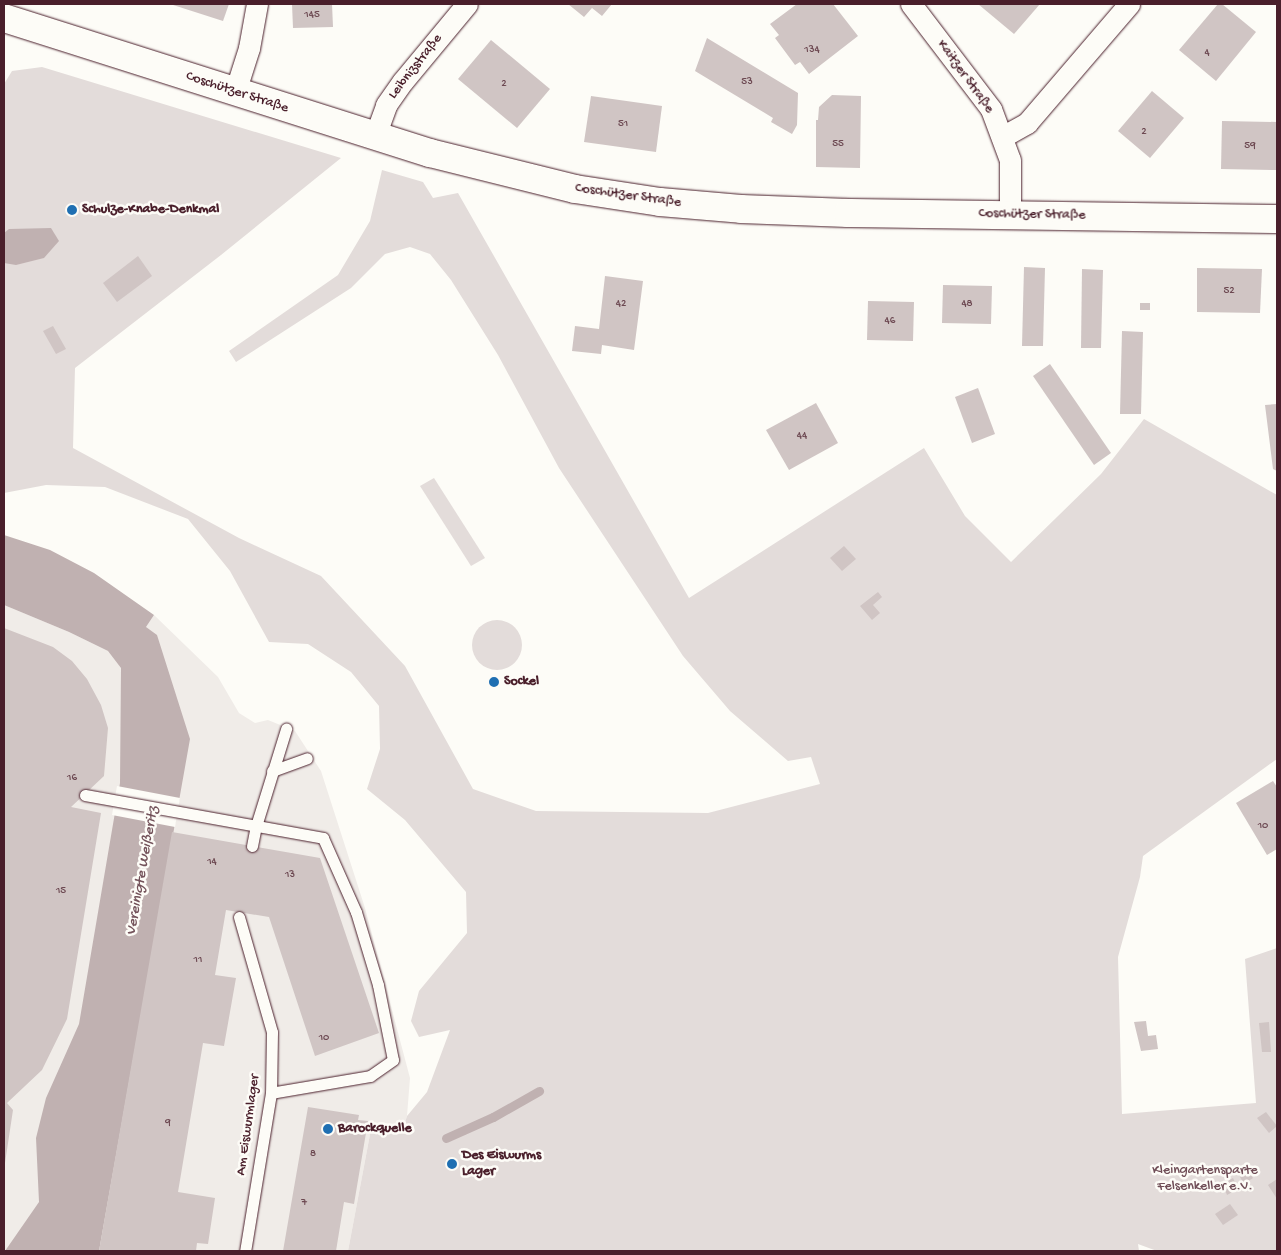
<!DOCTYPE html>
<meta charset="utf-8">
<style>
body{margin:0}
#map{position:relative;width:1281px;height:1255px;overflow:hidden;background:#fdfcf7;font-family:"Gochi Hand",sans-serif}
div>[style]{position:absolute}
.built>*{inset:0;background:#f0ece8}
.green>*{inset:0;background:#e3dcda}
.round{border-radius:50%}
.water>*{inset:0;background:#c0b1b1}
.pier>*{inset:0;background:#fdfcf7}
.stream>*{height:9px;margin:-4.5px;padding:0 4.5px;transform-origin:4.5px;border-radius:4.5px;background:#c0b1b1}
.building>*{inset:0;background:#d0c5c4}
.roads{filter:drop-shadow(0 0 1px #4a1f2b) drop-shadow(0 0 1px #4a1f2b)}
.lane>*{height:11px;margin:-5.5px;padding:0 5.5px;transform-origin:5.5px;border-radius:5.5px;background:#fdfcf7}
.street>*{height:21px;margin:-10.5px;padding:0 10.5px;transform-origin:10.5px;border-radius:10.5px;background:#fdfcf7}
.secondary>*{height:28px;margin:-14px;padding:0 14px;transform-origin:14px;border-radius:14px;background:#fdfcf7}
.dots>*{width:14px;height:14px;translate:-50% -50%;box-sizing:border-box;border:2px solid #fdfcf7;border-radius:50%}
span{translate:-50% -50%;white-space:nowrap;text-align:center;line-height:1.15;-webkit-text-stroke:5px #fdfcf7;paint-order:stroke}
.number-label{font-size:11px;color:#6c4851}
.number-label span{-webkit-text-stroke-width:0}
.street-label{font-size:14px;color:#4a1f2b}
.poi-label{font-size:14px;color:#4a1f2b;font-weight:700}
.left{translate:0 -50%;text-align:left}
.park-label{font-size:14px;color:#704e57}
.water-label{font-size:15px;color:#73525a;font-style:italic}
.frame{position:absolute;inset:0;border:5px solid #4a1f2b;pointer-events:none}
</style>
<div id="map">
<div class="built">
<i style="clip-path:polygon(4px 605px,69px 632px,108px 651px,146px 627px,154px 615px,218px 677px,239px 713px,255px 723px,268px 720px,295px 731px,321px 771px,365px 908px,410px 1078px,407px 1116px,402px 1132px,371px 1129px,348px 1251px,4px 1251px)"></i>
</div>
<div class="green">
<i style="clip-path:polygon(42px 67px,341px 158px,221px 255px,75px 368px,73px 448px,239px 538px,321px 576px,405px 666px,473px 789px,536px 811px,708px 813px,820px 784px,811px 757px,788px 761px,730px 711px,683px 656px,559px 468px,498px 355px,451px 280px,430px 254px,410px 247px,385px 254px,351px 288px,236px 362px,229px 351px,338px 275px,370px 221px,382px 170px,423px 182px,433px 198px,458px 193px,689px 598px,924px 448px,965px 516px,1011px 562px,1101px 474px,1144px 419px,1277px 495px,1277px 759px,1143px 856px,1140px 877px,1118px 957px,1122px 1114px,1256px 1103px,1245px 959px,1277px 948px,1277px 1251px,1157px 1251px,1138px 1244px,1139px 1251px,348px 1251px,371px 1129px,402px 1132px,407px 1116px,427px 1092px,450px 1030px,419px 1037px,411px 1021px,419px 991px,467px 933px,466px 892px,405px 820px,367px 789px,380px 749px,379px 706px,351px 672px,308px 644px,269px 642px,230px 571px,188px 519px,105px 487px,46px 485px,4px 493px,4px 84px,12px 71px)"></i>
<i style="clip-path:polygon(434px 478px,485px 558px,471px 566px,420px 486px)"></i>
<i class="round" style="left:472px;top:620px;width:50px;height:50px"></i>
</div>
<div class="water">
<i style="clip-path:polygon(51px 228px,59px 241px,44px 258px,16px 265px,4px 263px,4px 233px,9px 229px)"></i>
<i style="clip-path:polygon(4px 535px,50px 550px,94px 573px,154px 615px,146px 627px,157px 635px,190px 739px,99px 1251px,5px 1251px,39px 1202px,36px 1138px,46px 1098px,79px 1024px,120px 783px,121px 668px,108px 651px,69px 632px,4px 605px)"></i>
</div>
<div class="pier">
<i style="clip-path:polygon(117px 786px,180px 798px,175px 827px,112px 815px)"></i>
</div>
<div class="stream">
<i style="left:446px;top:1138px;width:51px;rotate:-24.1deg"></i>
<i style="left:493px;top:1117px;width:53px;rotate:-29.5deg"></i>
</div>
<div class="building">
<i style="clip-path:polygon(170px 4px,229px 4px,223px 21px)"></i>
<i style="clip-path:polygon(292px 4px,332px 4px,333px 27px,293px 28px)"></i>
<i style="clip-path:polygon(568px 4px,612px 4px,602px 16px,592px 8px,584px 17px)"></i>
<i style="clip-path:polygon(797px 4px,833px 4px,858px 36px,809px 74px,800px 62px,795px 65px,775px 38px,779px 35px,770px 24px)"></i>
<i style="clip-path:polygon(978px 4px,1040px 4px,1014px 34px)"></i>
<i style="clip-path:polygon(1218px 4px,1222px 4px,1256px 32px,1216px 81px,1179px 50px)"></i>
<i style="clip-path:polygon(707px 38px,798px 93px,797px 125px,792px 134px,771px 122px,773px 118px,695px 71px)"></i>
<i style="clip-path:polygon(491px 40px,550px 89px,517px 128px,458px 79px)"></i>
<i style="clip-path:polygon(1152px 91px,1184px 118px,1150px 158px,1118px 131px)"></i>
<i style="clip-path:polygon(832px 95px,861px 96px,860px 168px,816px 167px,816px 120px,818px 120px,819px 107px)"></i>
<i style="clip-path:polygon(591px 96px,662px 106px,656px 152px,584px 142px)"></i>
<i style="clip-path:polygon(1222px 121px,1277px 122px,1277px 170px,1221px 169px)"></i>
<i style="clip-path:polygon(138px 256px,152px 276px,117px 302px,103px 283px)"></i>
<i style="clip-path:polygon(1024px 267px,1045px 268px,1043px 346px,1022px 346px)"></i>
<i style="clip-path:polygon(1197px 268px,1262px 269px,1260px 313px,1197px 312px)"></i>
<i style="clip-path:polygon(1082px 269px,1103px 270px,1101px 348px,1081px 348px)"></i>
<i style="clip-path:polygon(605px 276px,643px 281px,634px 350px,602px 345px,601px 354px,572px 351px,575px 326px,599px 329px)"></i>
<i style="clip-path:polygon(943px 285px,992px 286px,991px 324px,942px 323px)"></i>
<i style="clip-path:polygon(868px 301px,914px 302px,913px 341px,867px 340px)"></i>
<i style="clip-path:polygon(1140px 303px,1150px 303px,1150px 310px,1140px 310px)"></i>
<i style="clip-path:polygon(53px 326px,66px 349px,56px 354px,43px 331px)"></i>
<i style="clip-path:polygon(1122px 331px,1143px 332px,1141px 414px,1120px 414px)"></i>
<i style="clip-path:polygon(1050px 364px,1111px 453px,1094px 465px,1033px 376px)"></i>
<i style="clip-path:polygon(978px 388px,995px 434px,972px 443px,955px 397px)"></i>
<i style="clip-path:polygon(816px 403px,838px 443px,789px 470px,766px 430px)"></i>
<i style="clip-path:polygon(1277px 404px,1277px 471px,1273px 469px,1265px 405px)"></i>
<i style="clip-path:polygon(844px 546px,856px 559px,842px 571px,830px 558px)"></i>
<i style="clip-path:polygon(878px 592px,882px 597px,873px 605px,880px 613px,872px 620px,860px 606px)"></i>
<i style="clip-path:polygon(4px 628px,53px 647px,72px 661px,87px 679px,101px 705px,108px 728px,104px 776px,71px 807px,101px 813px,67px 1019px,42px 1070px,7px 1103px,13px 1110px,5px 1163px)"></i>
<i style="clip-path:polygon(1273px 781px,1277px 787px,1277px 849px,1267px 855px,1236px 803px)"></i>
<i style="clip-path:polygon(172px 832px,320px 858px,379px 1033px,315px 1056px,269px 917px,226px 910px,215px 975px,236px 978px,224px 1046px,203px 1043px,178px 1192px,215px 1198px,208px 1244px,197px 1243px,196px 1251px,99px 1251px)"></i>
<i style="clip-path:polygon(1146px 1021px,1148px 1036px,1156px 1035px,1158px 1049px,1141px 1051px,1134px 1022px)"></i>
<i style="clip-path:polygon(1269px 1022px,1271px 1052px,1262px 1052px,1259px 1023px)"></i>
<i style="clip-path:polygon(308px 1107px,359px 1115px,358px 1120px,368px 1121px,354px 1204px,344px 1202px,336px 1251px,283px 1251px)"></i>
<i style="clip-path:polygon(1266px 1112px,1277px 1126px,1269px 1133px,1257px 1118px)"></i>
<i style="clip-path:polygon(1248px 1171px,1253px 1178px,1244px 1184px,1240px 1177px)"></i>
<i style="clip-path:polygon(1233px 1178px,1238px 1189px,1227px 1195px,1225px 1190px,1229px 1187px,1226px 1182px)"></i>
<i style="clip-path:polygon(1277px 1179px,1277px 1199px,1268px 1185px)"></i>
<i style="clip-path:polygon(1230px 1204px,1238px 1215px,1223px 1225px,1215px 1214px)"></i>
</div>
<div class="roads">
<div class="lane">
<i style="left:272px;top:771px;width:37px;rotate:-20deg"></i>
<i style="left:85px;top:795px;width:242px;rotate:10.2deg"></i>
<i style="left:323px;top:838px;width:81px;rotate:66deg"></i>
<i style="left:356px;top:912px;width:76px;rotate:73.2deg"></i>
<i style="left:378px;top:985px;width:76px;rotate:78.7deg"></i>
<i style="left:393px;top:1060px;width:28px;rotate:145deg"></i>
<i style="left:370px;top:1076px;width:100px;rotate:170.3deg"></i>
<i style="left:252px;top:846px;width:20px;rotate:-79deg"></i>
<i style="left:256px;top:826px;width:102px;rotate:-72.8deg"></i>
<i style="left:239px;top:917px;width:120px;rotate:74deg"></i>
<i style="left:272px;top:1032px;width:61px;rotate:90.9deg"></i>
<i style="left:271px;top:1093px;width:160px;rotate:99.3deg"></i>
</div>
<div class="street">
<i style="left:911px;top:4px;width:132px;rotate:52.7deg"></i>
<i style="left:991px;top:109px;width:54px;rotate:69.6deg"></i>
<i style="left:1010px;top:160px;width:54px;rotate:90deg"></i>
<i style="left:235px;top:92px;width:46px;rotate:-72.3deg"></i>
<i style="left:249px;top:48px;width:45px;rotate:-79.7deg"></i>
<i style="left:375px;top:136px;width:33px;rotate:-70deg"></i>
<i style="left:386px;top:105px;width:29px;rotate:-55deg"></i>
<i style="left:403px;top:81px;width:100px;rotate:-50.3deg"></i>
<i style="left:1002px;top:137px;width:29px;rotate:-29deg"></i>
<i style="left:1027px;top:123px;width:157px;rotate:-49.4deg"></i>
</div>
<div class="secondary">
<i style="left:4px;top:18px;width:447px;rotate:17.6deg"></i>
<i style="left:430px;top:153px;width:149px;rotate:13.9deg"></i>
<i style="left:575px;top:189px;width:86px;rotate:8.7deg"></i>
<i style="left:660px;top:202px;width:81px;rotate:4.9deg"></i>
<i style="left:741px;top:209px;width:107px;rotate:2.1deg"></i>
<i style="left:848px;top:213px;width:429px;rotate:0.8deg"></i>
</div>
</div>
<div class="dots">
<i style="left:72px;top:210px;background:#1f6fb2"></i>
<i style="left:494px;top:682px;background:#1f6fb2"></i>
<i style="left:328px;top:1129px;background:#1f6fb2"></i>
<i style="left:452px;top:1164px;background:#1f6fb2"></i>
</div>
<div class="number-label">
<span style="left:312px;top:15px">145</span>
<span style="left:812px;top:50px">134</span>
<span style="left:1207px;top:53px">4</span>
<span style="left:747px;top:82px">53</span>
<span style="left:504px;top:84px">2</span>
<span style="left:623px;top:124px">51</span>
<span style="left:1144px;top:132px">2</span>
<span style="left:838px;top:144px">55</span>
<span style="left:1250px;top:146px">59</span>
<span style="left:1229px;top:291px">52</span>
<span style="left:621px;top:304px">42</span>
<span style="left:967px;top:304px">48</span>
<span style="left:890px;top:321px">46</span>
<span style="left:802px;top:436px">44</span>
<span style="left:72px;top:778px">16</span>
<span style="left:1263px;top:826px">10</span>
<span style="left:212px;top:862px">14</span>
<span style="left:290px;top:875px">13</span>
<span style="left:61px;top:891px">15</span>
<span style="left:198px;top:960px">11</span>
<span style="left:324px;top:1038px">10</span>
<span style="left:168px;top:1123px">9</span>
<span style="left:313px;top:1154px">8</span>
<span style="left:304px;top:1203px">7</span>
</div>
<div class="street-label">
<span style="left:416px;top:67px;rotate:-52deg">Leibnizstraße</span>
<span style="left:965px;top:77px;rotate:54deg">Kaitzer Straße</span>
<span style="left:237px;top:93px;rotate:18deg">Coschützer Straße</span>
<span style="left:628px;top:196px;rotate:8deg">Coschützer Straße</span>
<span style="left:1032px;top:215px;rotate:1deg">Coschützer Straße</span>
<span style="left:249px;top:1125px;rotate:-82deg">Am Eiswurmlager</span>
</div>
<div class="poi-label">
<span class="left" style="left:82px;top:210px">Schulze-Knabe-Denkmal</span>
<span class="left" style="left:504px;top:682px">Sockel</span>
<span class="left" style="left:338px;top:1129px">Barockquelle</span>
<span class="left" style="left:462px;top:1164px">Des Eiswurms<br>Lager</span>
</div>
<div class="park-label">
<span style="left:1205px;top:1179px">Kleingartensparte<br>Felsenkeller e.V.</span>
</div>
<div class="water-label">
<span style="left:143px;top:871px;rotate:-80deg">Vereinigte Weißeritz</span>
</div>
<div class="frame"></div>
</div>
